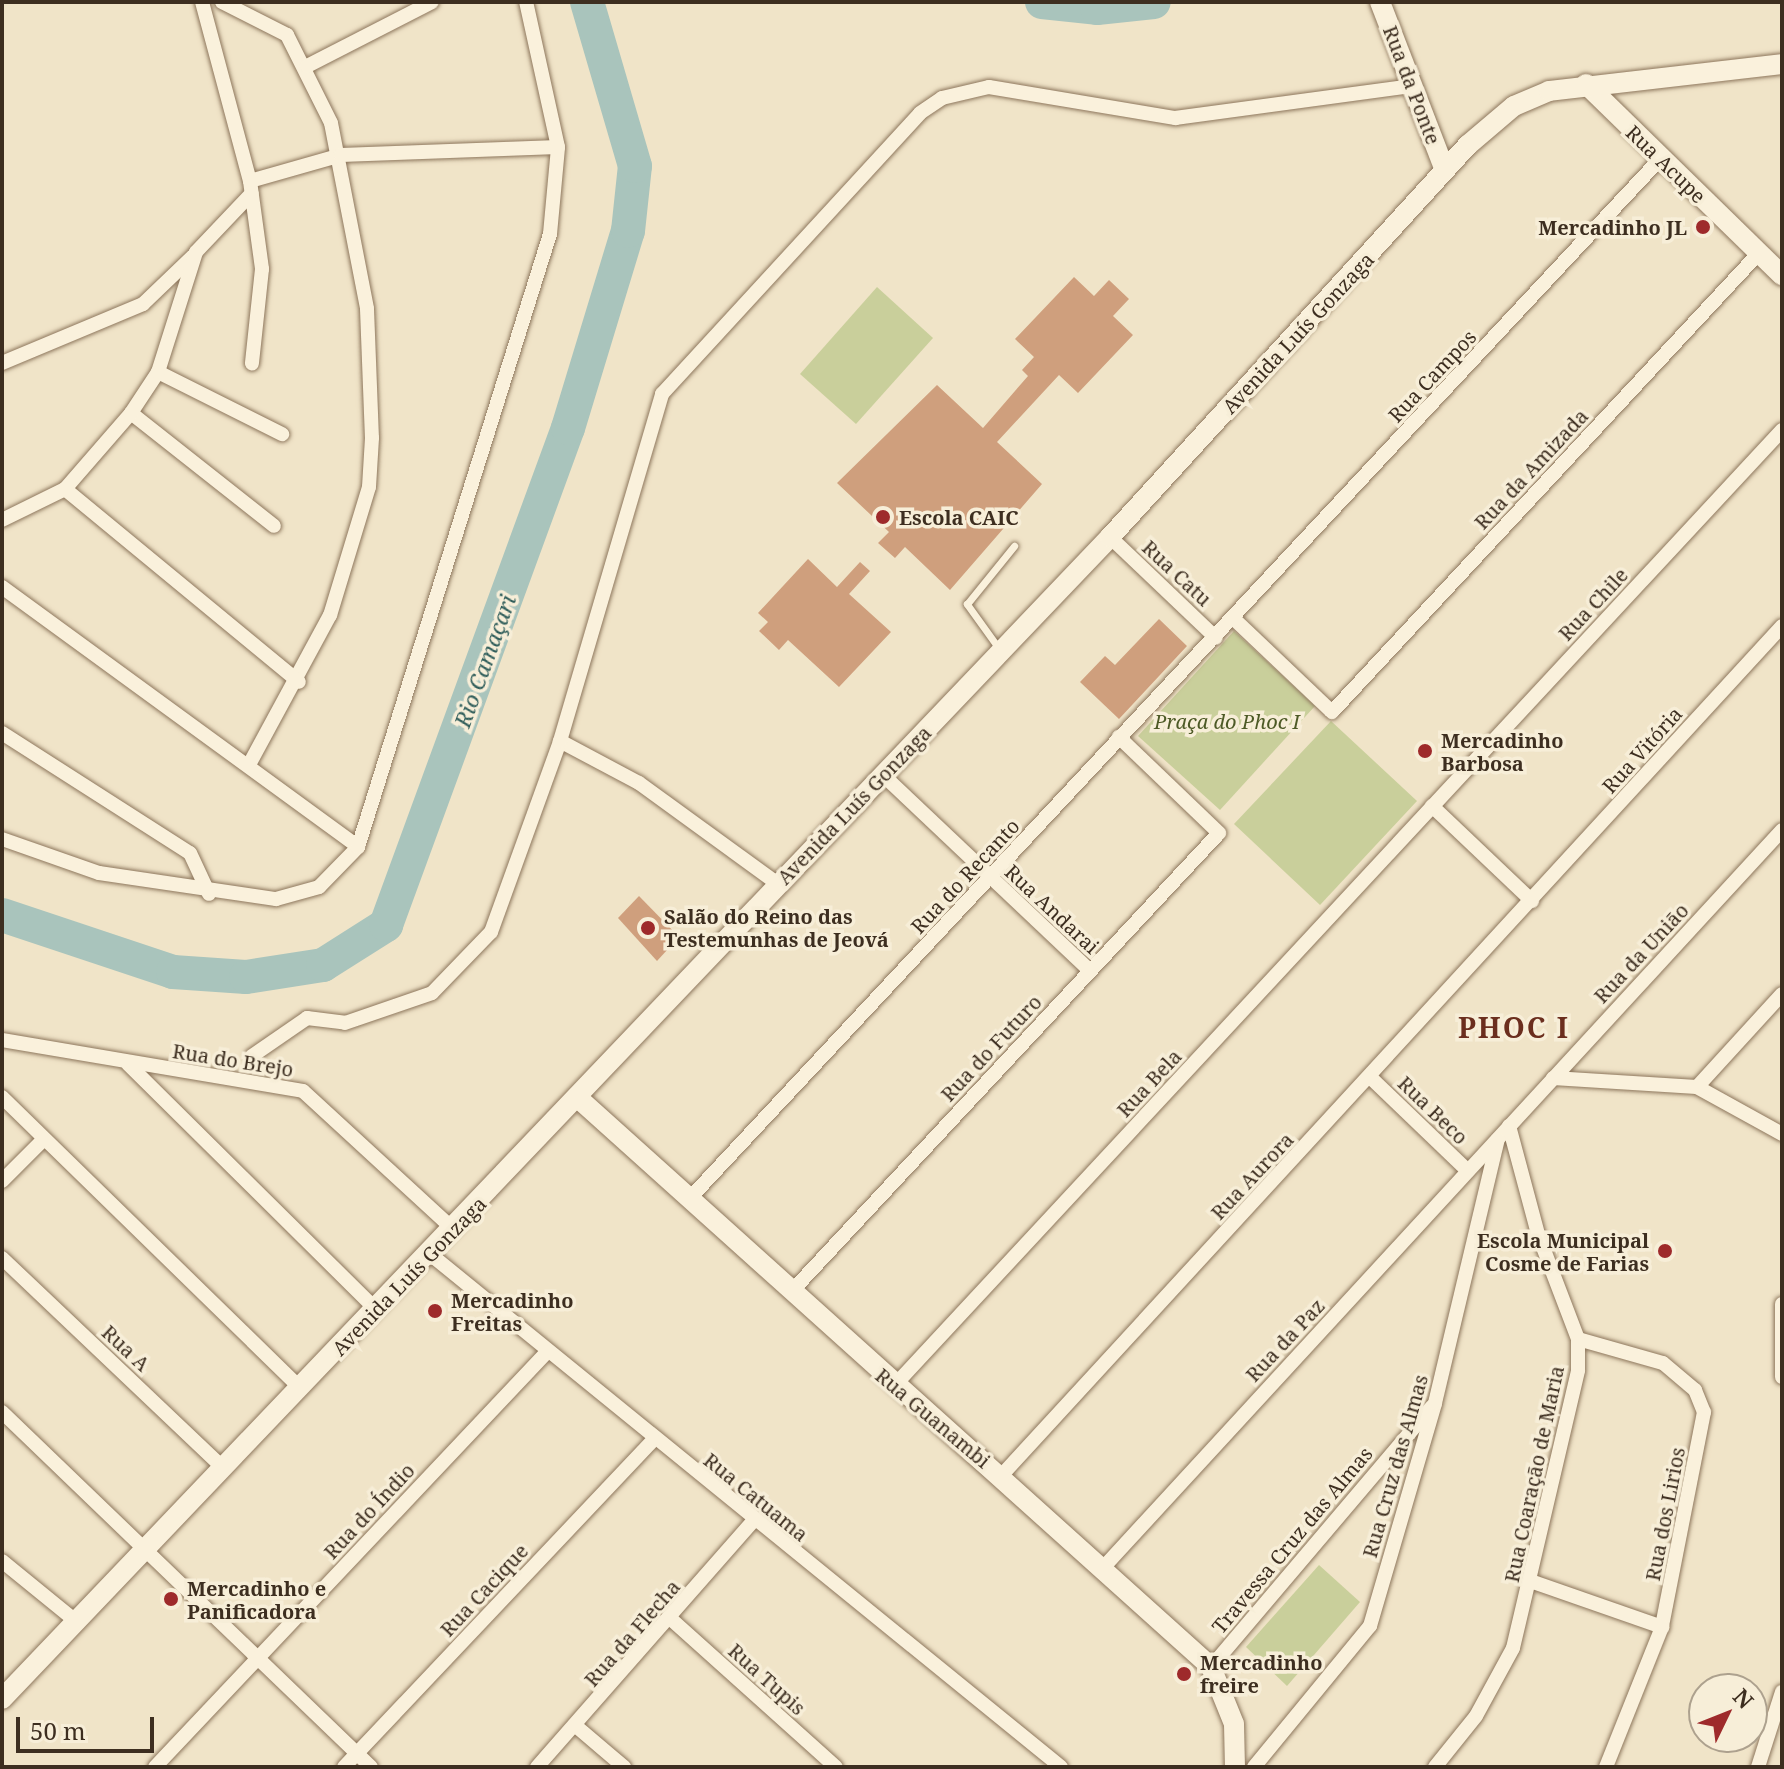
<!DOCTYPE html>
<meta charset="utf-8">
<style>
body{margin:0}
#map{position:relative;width:1784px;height:1769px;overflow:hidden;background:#f0e4c8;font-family:"Noto Serif",serif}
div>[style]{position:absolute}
.green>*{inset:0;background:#c9cf9b}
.river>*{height:34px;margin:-17px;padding:0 17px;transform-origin:17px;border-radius:17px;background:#a9c4bc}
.building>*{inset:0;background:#cf9f7d}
.roads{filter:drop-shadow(0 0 2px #8d765c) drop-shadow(0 0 2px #8d765c)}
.lane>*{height:7px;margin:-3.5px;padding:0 3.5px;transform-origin:3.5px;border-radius:3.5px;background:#faf1dc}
.street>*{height:14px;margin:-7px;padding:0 7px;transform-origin:7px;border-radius:7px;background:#faf1dc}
.secondary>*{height:20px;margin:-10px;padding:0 10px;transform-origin:10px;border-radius:10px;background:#faf1dc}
.dots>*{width:22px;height:22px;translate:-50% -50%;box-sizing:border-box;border:4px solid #f7eed8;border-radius:50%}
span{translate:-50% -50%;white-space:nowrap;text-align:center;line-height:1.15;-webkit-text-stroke:7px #f7eed8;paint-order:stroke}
.street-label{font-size:20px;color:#3d2e20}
.poi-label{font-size:20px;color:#3d2e20;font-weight:700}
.right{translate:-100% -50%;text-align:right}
.left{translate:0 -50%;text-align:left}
.park-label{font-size:20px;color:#4d5a26;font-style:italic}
.water-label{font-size:22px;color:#2f5d5a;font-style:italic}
.district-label{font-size:28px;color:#6b2e1e;font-weight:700;letter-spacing:2px}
.frame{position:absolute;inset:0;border:4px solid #3d2e20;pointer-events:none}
.north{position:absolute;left:1688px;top:1673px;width:80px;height:80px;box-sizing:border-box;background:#f7eed8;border:2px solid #ada18e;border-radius:50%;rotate:47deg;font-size:22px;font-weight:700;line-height:32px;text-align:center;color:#3d2e20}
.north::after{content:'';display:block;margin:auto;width:28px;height:36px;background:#9e2a2b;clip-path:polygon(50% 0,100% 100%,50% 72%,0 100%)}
.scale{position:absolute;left:16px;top:1717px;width:138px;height:36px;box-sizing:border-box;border:4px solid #3d2e20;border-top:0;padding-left:10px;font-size:24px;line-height:28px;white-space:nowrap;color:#3d2e20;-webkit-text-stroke:6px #f7eed8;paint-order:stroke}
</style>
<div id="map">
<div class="green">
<i style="clip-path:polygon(877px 287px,933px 338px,856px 424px,800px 374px)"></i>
<i style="clip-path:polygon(1234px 631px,1315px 706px,1220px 810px,1138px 736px)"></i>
<i style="clip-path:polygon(1331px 721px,1417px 801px,1320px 905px,1234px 824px)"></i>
<i style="clip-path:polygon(1319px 1565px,1360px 1602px,1287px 1686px,1246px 1647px)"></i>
</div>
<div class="river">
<i style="left:1042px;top:2px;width:55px;rotate:6.2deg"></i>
<i style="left:1097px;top:8px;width:57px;rotate:-6deg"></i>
<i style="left:2px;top:915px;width:180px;rotate:18.4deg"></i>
<i style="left:173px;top:972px;width:73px;rotate:3.9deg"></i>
<i style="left:246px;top:977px;width:78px;rotate:-8.9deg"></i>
<i style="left:323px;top:965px;width:75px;rotate:-32.4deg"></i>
<i style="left:386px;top:925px;width:529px;rotate:-69.89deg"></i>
<i style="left:568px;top:428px;width:206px;rotate:-73.1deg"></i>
<i style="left:628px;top:231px;width:65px;rotate:-83.9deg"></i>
<i style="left:635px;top:166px;width:171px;rotate:-106.3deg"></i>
</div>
<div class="building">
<i style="clip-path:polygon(1074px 277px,1094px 296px,1109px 280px,1129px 299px,1113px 316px,1133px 335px,1078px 393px,1059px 375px,997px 442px,1042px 484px,950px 590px,905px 547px,895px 558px,878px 543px,889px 532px,837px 483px,937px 385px,983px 428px,1028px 376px,1022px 370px,1034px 357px,1015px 339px)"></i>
<i style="clip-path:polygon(808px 559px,837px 587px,860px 562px,870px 571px,849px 594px,891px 632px,839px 687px,788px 640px,779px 650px,759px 631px,768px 622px,758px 613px)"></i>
<i style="clip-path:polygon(1159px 619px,1187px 646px,1119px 719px,1080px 682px,1105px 656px,1115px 665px)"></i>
<i style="clip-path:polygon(639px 896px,679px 937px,657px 961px,618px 918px)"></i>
</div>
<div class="roads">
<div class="lane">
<i style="left:1000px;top:650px;width:57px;rotate:-125.7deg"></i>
<i style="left:967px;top:604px;width:75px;rotate:-51deg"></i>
</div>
<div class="street">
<i style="left:202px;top:2px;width:185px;rotate:75deg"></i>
<i style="left:250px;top:181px;width:89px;rotate:82.2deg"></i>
<i style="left:262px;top:269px;width:95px;rotate:96.1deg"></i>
<i style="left:222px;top:2px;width:73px;rotate:26.9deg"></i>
<i style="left:287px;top:35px;width:98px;rotate:63.4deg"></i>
<i style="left:331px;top:123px;width:189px;rotate:79deg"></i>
<i style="left:367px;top:309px;width:129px;rotate:87.8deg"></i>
<i style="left:372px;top:438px;width:49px;rotate:93.5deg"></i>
<i style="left:369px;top:487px;width:134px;rotate:106.9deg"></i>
<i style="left:330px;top:615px;width:168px;rotate:118.4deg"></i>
<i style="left:307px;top:66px;width:140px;rotate:-27.1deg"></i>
<i style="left:250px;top:181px;width:95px;rotate:-15.9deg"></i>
<i style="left:341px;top:155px;width:217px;rotate:-2.1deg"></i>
<i style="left:2px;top:363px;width:153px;rotate:-22.7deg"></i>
<i style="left:143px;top:304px;width:69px;rotate:-43.8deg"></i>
<i style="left:158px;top:372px;width:139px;rotate:26.6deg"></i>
<i style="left:131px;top:413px;width:182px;rotate:38.3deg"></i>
<i style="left:65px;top:489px;width:303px;rotate:39.5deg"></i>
<i style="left:2px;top:520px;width:70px;rotate:-26.2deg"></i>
<i style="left:65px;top:489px;width:101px;rotate:-49deg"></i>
<i style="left:131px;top:413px;width:49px;rotate:-56.6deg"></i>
<i style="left:158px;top:372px;width:126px;rotate:-72.4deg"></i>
<i style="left:196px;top:252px;width:81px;rotate:-46.5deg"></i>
<i style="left:1110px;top:537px;width:146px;rotate:43.6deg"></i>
<i style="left:2px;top:587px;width:441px;rotate:36.1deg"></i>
<i style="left:1234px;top:619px;width:135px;rotate:43.5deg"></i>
<i style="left:1332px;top:712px;width:627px;rotate:-47.07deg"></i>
<i style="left:2px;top:733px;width:223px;rotate:32.6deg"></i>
<i style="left:190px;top:853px;width:45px;rotate:65.1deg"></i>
<i style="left:560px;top:741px;width:89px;rotate:28deg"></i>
<i style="left:639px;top:783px;width:172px;rotate:36deg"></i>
<i style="left:884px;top:776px;width:284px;rotate:43.4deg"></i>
<i style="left:1432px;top:806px;width:138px;rotate:43.5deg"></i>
<i style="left:2px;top:839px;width:103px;rotate:19.3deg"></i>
<i style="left:99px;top:873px;width:179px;rotate:8.4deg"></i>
<i style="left:276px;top:899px;width:45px;rotate:-15.6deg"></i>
<i style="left:319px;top:887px;width:56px;rotate:-45.7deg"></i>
<i style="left:358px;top:847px;width:642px;rotate:-72.61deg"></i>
<i style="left:550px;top:234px;width:87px;rotate:-84.7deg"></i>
<i style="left:558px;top:147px;width:148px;rotate:-102.4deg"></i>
<i style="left:2px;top:1040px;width:305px;rotate:9.6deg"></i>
<i style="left:303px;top:1091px;width:205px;rotate:42.6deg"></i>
<i style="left:252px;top:1056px;width:67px;rotate:-34.6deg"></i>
<i style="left:307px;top:1018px;width:38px;rotate:7deg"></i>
<i style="left:345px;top:1023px;width:92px;rotate:-19deg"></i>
<i style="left:432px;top:993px;width:85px;rotate:-46deg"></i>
<i style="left:491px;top:932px;width:203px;rotate:-70.1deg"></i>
<i style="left:560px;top:741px;width:362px;rotate:-73.6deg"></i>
<i style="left:662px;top:394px;width:381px;rotate:-47.4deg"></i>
<i style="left:920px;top:113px;width:27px;rotate:-34deg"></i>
<i style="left:942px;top:98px;width:48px;rotate:-13.2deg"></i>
<i style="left:989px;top:87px;width:189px;rotate:9.5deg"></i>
<i style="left:1175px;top:118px;width:238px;rotate:-7.7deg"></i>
<i style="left:128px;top:1064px;width:349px;rotate:44.7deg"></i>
<i style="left:1371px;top:1078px;width:134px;rotate:43.8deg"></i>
<i style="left:1553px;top:1078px;width:144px;rotate:3.6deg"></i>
<i style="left:1697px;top:1087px;width:97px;rotate:28.9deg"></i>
<i style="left:1697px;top:1087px;width:126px;rotate:-47.6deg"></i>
<i style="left:2px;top:1097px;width:417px;rotate:44.3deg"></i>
<i style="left:2px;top:1181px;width:59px;rotate:-45deg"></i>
<i style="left:692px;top:1196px;width:1417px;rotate:-46.97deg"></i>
<i style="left:430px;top:1254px;width:813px;rotate:39.11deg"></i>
<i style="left:2px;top:1258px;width:303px;rotate:43.5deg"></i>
<i style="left:792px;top:1291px;width:626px;rotate:-47.01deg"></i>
<i style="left:1219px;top:833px;width:139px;rotate:-136.2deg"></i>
<i style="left:1782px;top:1304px;width:73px;rotate:90deg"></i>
<i style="left:1578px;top:1339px;width:88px;rotate:15.8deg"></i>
<i style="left:1663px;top:1363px;width:42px;rotate:40.2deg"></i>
<i style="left:1695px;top:1390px;width:24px;rotate:68deg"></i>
<i style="left:1704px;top:1412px;width:219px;rotate:101.1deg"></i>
<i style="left:1662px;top:1627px;width:151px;rotate:111.8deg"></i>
<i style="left:894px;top:1386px;width:1305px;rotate:-47.11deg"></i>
<i style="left:2px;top:1412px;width:512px;rotate:43.89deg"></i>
<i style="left:1001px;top:1476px;width:1154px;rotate:-47.42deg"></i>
<i style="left:2px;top:1561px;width:98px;rotate:39.2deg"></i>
<i style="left:1102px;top:1569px;width:1004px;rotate:-47.38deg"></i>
<i style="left:1533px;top:1582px;width:137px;rotate:19.2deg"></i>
<i style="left:672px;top:1620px;width:220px;rotate:41.9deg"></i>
<i style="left:1211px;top:1667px;width:342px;rotate:-49.7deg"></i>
<i style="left:577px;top:1727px;width:62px;rotate:40.4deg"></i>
<i style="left:155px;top:1767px;width:571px;rotate:-46.63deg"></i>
<i style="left:344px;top:1767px;width:450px;rotate:-46.6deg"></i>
<i style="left:537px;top:1767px;width:327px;rotate:-48.7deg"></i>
<i style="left:1254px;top:1767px;width:183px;rotate:-50.6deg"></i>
<i style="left:1370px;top:1626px;width:232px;rotate:-73.7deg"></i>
<i style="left:1435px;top:1403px;width:271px;rotate:-76.6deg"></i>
<i style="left:1435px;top:1767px;width:65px;rotate:-51.2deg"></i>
<i style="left:1476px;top:1716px;width:77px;rotate:-61.4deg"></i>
<i style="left:1513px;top:1648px;width:285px;rotate:-76.8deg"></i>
<i style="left:1578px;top:1370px;width:31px;rotate:-90deg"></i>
<i style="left:1578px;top:1339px;width:112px;rotate:-110.9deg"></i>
<i style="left:1538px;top:1234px;width:112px;rotate:-105deg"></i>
<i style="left:1758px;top:1767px;width:79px;rotate:-72.3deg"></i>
</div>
<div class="secondary">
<i style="left:1380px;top:2px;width:178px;rotate:68.9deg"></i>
<i style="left:1586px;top:84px;width:274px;rotate:44.3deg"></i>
<i style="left:578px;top:1098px;width:851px;rotate:41.95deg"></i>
<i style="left:1211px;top:1667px;width:61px;rotate:68deg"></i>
<i style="left:1234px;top:1724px;width:43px;rotate:88.7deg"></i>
<i style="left:2px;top:1699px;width:1606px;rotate:-46.36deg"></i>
<i style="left:1110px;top:537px;width:531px;rotate:-47.6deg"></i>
<i style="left:1468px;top:145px;width:60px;rotate:-40.3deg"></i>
<i style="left:1514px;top:106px;width:38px;rotate:-23deg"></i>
<i style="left:1549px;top:91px;width:235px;rotate:-6.6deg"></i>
</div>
</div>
<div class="dots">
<i style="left:1703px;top:227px;background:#9e2a2b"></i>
<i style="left:883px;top:517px;background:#9e2a2b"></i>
<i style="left:1425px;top:751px;background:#9e2a2b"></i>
<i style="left:648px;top:928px;background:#9e2a2b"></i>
<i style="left:1665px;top:1251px;background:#9e2a2b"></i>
<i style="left:435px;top:1311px;background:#9e2a2b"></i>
<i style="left:171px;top:1599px;background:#9e2a2b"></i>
<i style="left:1184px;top:1674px;background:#9e2a2b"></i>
</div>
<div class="street-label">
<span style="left:1412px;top:85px;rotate:69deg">Rua da Ponte</span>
<span style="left:1666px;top:164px;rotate:44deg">Rua Acupe</span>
<span style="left:1298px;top:333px;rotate:-47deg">Avenida Luís Gonzaga</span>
<span style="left:1432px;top:376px;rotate:-47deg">Rua Campos</span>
<span style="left:1531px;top:469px;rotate:-47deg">Rua da Amizada</span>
<span style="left:1177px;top:573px;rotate:43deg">Rua Catu</span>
<span style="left:1593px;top:604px;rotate:-47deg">Rua Chile</span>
<span style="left:1642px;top:750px;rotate:-48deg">Rua Vitória</span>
<span style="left:854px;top:805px;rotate:-46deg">Avenida Luís Gonzaga</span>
<span style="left:965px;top:876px;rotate:-47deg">Rua do Recanto</span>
<span style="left:1052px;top:909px;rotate:43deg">Rua Andarai</span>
<span style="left:1641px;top:953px;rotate:-47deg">Rua da União</span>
<span style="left:991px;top:1048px;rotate:-47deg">Rua do Futuro</span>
<span style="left:233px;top:1060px;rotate:9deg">Rua do Brejo</span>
<span style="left:1149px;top:1083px;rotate:-47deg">Rua Bela</span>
<span style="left:1433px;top:1110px;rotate:44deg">Rua Beco</span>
<span style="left:1252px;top:1176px;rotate:-47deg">Rua Aurora</span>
<span style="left:409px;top:1276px;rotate:-46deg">Avenida Luís Gonzaga</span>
<span style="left:1285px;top:1340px;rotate:-47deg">Rua da Paz</span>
<span style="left:126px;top:1348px;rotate:43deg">Rua A</span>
<span style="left:933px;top:1418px;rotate:40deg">Rua Guanambi</span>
<span style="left:1395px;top:1466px;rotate:-74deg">Rua Cruz das Almas</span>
<span style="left:1534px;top:1474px;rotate:-78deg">Rua Coaração de Maria</span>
<span style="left:756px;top:1497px;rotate:39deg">Rua Catuama</span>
<span style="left:369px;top:1511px;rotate:-47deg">Rua do Índio</span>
<span style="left:1665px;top:1514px;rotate:-79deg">Rua dos Lirios</span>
<span style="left:1292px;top:1540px;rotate:-50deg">Travessa Cruz das Almas</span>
<span style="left:484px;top:1590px;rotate:-47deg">Rua Cacique</span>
<span style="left:632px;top:1633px;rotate:-49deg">Rua da Flecha</span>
<span style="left:767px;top:1679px;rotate:42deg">Rua Tupis</span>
</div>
<div class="poi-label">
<span class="right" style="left:1687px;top:227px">Mercadinho JL</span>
<span class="left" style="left:899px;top:517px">Escola CAIC</span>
<span class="left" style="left:1441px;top:752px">Mercadinho<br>Barbosa</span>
<span class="left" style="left:664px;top:928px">Salão do Reino das<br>Testemunhas de Jeová</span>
<span class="right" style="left:1649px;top:1252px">Escola Municipal<br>Cosme de Farias</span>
<span class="left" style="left:451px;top:1312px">Mercadinho<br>Freitas</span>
<span class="left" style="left:187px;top:1600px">Mercadinho e<br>Panificadora</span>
<span class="left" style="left:1200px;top:1674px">Mercadinho<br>freire</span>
</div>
<div class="park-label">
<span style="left:1227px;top:721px">Praça do Phoc I</span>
</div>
<div class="water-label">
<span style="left:485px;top:661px;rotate:-70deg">Rio Camaçari</span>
</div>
<div class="district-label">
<span style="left:1514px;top:1027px">PHOC I</span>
</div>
<div class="frame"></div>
<div class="north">N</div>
<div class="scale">50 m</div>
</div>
